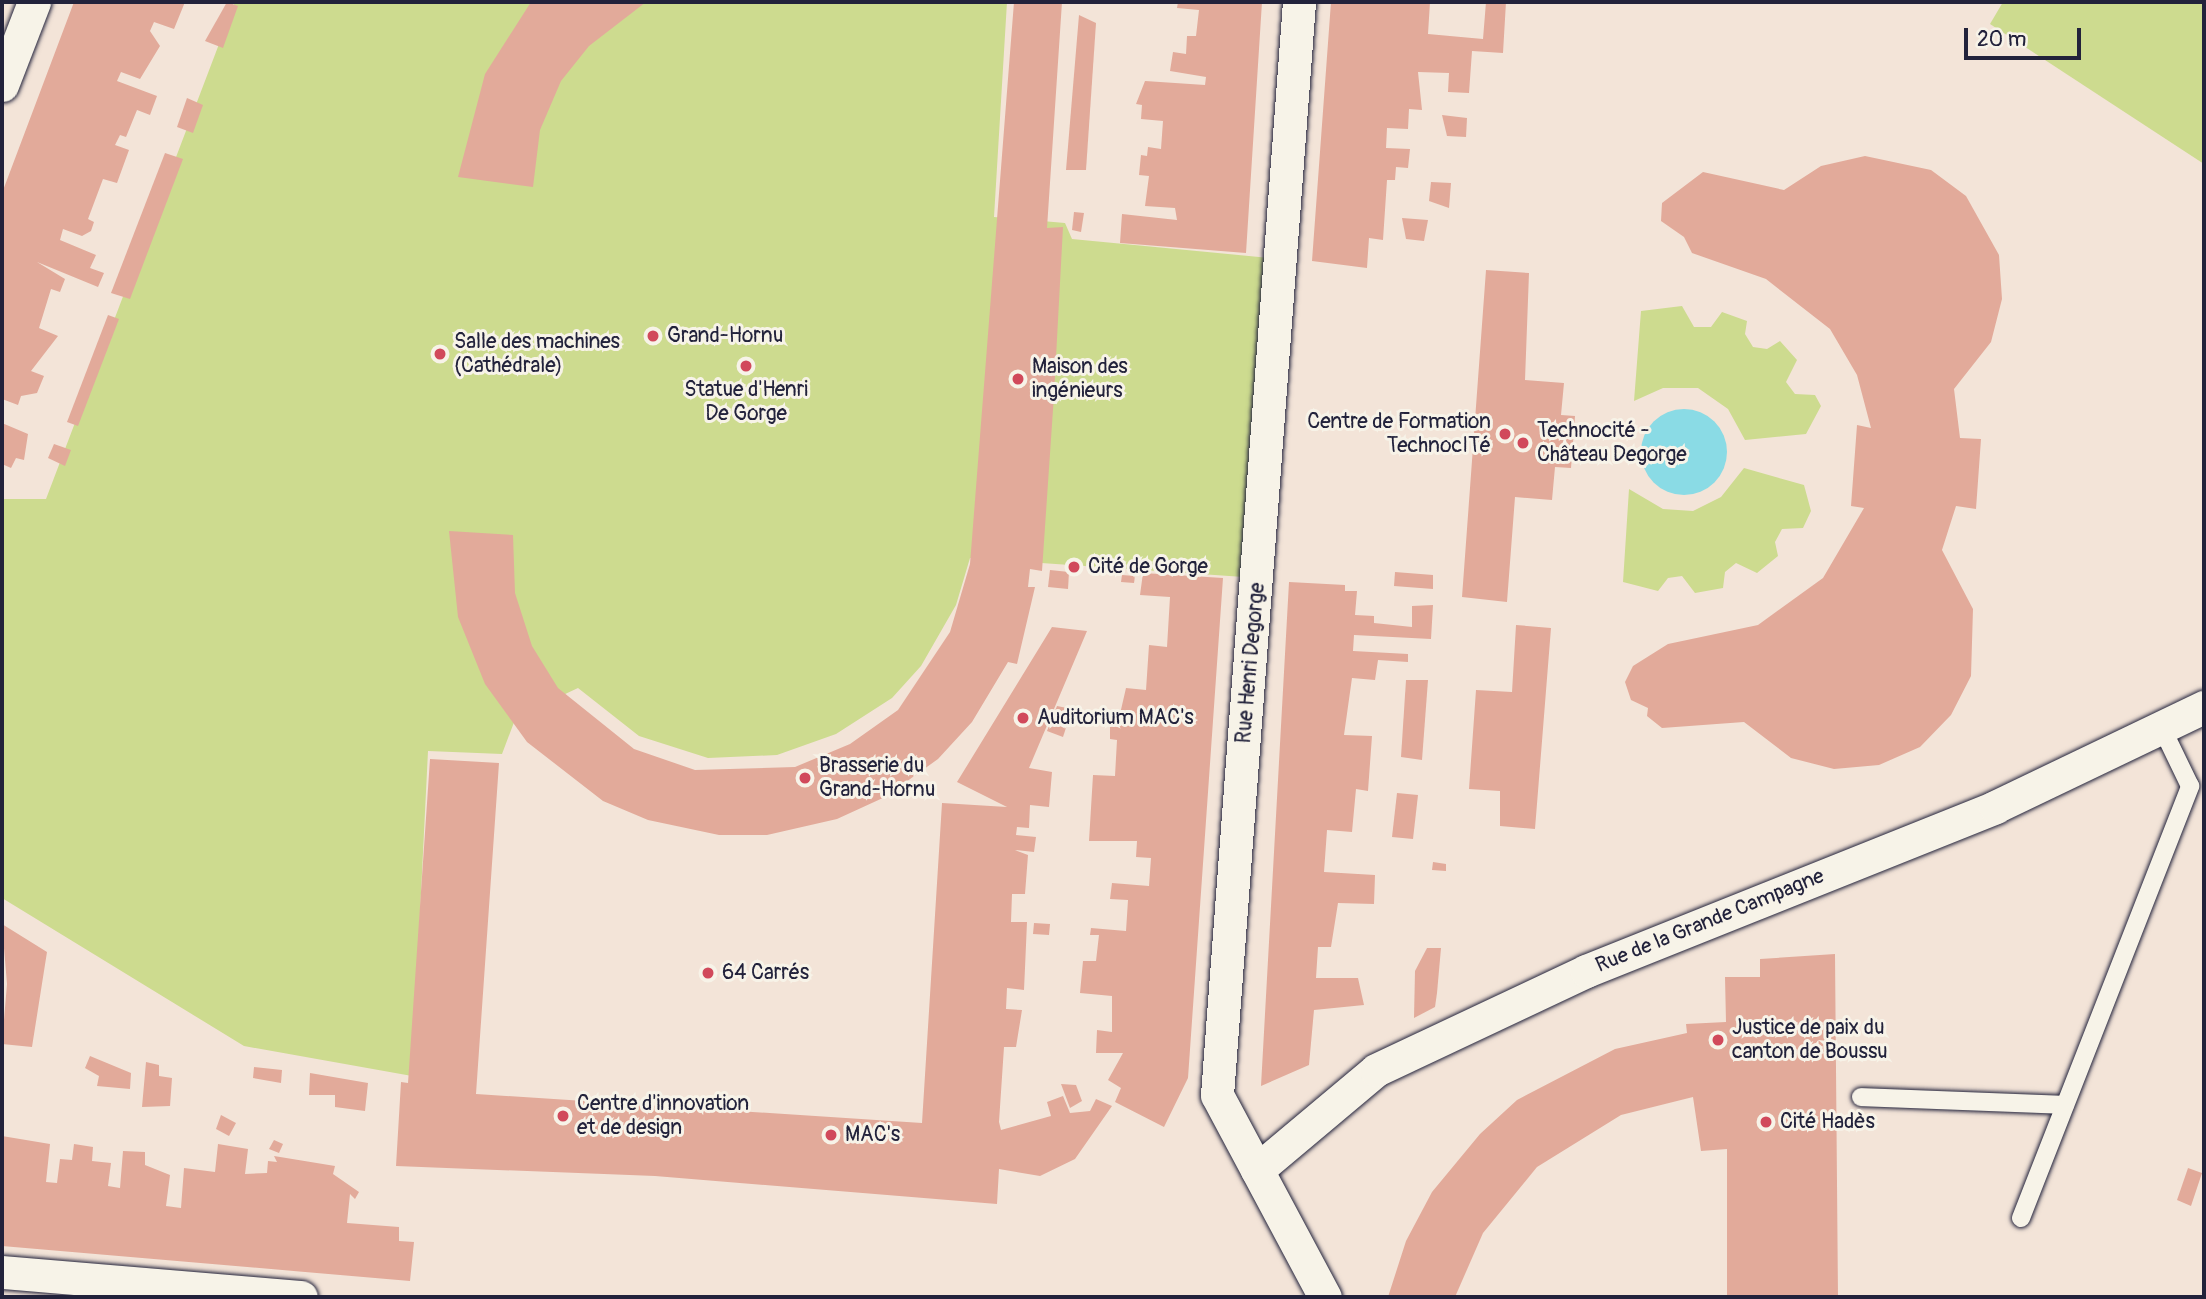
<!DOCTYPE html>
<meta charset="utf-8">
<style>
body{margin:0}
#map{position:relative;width:2206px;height:1299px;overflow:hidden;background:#f3e4d8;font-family:Pangolin,sans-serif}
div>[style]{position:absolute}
.green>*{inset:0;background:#cddb8f}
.water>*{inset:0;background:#8adbe5}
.round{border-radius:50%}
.building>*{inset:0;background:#e2aa9a}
.roads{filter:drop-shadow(0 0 2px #22223b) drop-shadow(0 0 2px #22223b)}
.service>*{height:18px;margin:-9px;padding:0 9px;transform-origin:9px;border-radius:9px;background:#f7f3e8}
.minor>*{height:33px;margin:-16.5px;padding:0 16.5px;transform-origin:16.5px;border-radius:16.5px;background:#f7f3e8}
.dots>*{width:19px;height:19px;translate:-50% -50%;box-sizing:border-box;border:4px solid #f7f3e8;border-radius:50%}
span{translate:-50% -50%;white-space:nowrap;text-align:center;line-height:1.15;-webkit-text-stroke:6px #f7f3e8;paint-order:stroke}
.poi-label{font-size:21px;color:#22223b}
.left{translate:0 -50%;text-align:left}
.right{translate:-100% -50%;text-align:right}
.street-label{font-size:21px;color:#22223b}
.frame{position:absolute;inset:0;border:4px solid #22223b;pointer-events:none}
.scale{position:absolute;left:1964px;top:28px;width:117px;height:32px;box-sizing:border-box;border:4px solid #22223b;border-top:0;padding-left:9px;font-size:21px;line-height:24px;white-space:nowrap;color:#22223b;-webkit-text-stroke:5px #f7f3e8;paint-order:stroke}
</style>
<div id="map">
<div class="green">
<i style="clip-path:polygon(235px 2px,1007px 2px,994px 217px,1065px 223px,1072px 239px,1280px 259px,1258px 578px,970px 558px,956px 605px,921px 666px,892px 698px,836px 734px,777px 755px,708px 758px,639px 736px,578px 688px,516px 717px,502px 754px,428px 751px,412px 1076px,244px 1046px,2px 898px,2px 499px,46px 499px)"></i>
<i style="clip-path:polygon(2003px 2px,2204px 2px,2204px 164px,1990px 24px)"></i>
<i style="clip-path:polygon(1682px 306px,1694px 327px,1711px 327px,1722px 312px,1747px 321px,1745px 334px,1753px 347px,1767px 349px,1780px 341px,1797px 360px,1786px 382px,1795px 394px,1815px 395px,1821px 406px,1806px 434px,1745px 440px,1728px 409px,1698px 388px,1663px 388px,1634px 401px,1641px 311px)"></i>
<i style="clip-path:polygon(1744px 468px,1804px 485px,1811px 511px,1803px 528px,1782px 529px,1775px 542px,1778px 556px,1757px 573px,1736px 563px,1725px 572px,1723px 588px,1695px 593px,1682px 576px,1668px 578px,1658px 591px,1623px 582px,1629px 489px,1663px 509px,1693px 511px,1721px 497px)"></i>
</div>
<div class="water">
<i class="round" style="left:1641px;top:409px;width:86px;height:86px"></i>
</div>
<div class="building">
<i style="clip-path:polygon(74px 2px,185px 2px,174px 29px,154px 22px,150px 31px,160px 46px,140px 79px,121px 72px,117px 81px,157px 96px,150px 115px,137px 110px,126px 137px,120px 135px,115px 145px,129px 150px,117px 183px,103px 179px,88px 219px,94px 222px,91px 231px,82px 236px,63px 229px,60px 240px,96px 255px,90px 268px,104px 273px,98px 287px,37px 262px,65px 279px,60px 292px,51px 289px,39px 328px,58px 336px,31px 371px,44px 376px,37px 393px,21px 396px,18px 405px,2px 399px,2px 193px)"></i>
<i style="clip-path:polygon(227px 2px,238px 6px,223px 48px,205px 41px)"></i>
<i style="clip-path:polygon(531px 2px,646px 2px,589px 46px,561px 81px,540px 130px,533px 187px,458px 177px,485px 74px)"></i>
<i style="clip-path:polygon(1014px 2px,1062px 2px,1047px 228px,1063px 227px,1054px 395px,1042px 571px,1030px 569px,1028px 587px,1035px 587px,1017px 664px,1008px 662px,972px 722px,938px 759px,885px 797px,837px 819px,767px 835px,719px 835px,648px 820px,603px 801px,527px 742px,485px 684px,458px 617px,449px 531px,513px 535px,515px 593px,532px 646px,558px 688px,634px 749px,695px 770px,795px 767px,850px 744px,898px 710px,950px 632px,970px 564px)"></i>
<i style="clip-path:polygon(1178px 2px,1262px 2px,1246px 253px,1120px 243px,1122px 214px,1177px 220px,1175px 208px,1145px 206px,1149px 176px,1139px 175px,1141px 155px,1147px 156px,1148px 147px,1161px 149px,1163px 121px,1141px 119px,1142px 105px,1136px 104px,1145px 81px,1205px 85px,1206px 77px,1170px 71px,1173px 52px,1186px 54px,1187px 36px,1196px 36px,1199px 10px,1177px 8px)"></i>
<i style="clip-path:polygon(1331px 2px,1430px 2px,1428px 34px,1483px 39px,1486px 2px,1506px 2px,1503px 53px,1472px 51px,1469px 93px,1448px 92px,1449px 73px,1418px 72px,1422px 110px,1409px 109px,1408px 129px,1387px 128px,1386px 148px,1410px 149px,1408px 168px,1396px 167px,1395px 180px,1387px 180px,1383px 240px,1369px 238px,1367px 268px,1312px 261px)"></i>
<i style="clip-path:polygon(1079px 15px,1096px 23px,1086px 170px,1066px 170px)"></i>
<i style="clip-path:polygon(187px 98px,203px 105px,193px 133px,177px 127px)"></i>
<i style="clip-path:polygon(1442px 115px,1467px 118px,1466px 137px,1447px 136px)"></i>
<i style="clip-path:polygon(165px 153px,183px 159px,130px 299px,111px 293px)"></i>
<i style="clip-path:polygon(1865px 156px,1931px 170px,1966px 196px,1999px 255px,2002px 299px,1991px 342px,1954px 389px,1960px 438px,1981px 439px,1976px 509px,1956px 506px,1942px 550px,1973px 609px,1971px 676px,1951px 715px,1920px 747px,1879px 765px,1834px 769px,1791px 758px,1744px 722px,1662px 728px,1647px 716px,1648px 708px,1631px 700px,1625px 682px,1633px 666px,1668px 644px,1758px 625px,1823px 578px,1864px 508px,1851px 506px,1857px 425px,1871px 428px,1857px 375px,1830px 329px,1766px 279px,1692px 253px,1684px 237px,1661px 221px,1662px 203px,1703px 172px,1784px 190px,1821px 166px)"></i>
<i style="clip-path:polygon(1431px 182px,1451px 183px,1449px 208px,1429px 201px)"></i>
<i style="clip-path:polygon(1074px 212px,1084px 213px,1081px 232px,1072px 230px)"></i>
<i style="clip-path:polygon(1402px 218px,1428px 220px,1424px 241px,1406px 239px)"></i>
<i style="clip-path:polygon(1486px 270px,1529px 273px,1525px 380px,1564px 383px,1561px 415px,1575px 416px,1571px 468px,1555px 467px,1552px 500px,1515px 497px,1507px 602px,1462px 597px)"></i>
<i style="clip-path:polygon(108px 315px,119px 319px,78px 426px,67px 422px)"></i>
<i style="clip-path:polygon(2px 423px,28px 434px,24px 460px,16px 458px,11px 468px,2px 464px)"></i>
<i style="clip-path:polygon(54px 444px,71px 450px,65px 466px,48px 458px)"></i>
<i style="clip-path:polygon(1050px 570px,1069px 572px,1068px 589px,1048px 587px)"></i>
<i style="clip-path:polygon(1395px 572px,1433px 575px,1433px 589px,1394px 586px)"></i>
<i style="clip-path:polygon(1143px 573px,1223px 578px,1188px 1078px,1164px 1127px,1115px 1102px,1121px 1088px,1108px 1080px,1123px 1053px,1096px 1053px,1097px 1030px,1112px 1032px,1112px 996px,1080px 993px,1083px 961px,1096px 961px,1099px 935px,1090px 935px,1091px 928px,1126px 931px,1128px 900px,1110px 899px,1112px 883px,1149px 886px,1151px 858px,1136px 857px,1137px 841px,1089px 841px,1093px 775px,1115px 776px,1117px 740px,1110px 739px,1110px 726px,1117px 727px,1126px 688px,1146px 690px,1149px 645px,1167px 647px,1170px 597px,1140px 595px)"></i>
<i style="clip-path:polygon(1122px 575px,1135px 576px,1134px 583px,1121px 582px)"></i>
<i style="clip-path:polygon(1289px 582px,1345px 585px,1345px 591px,1357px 591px,1355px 615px,1374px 616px,1374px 623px,1412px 627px,1412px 606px,1433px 605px,1431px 639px,1354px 635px,1353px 651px,1408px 654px,1408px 662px,1378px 660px,1375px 680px,1352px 678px,1344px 735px,1372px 736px,1368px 791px,1356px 789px,1352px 832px,1327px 830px,1324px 872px,1375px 875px,1374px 904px,1338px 903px,1331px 947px,1318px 947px,1316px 978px,1358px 978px,1364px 1005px,1314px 1010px,1309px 1065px,1261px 1086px)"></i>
<i style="clip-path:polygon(1516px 625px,1551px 628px,1535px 829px,1500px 826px,1500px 791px,1469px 789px,1476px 690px,1512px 692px)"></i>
<i style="clip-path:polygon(1052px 627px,1087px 631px,1029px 768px,1052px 772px,1049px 807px,1030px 805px,1029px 828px,1017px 827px,1016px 835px,1036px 837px,1034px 852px,1015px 850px,1028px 855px,1025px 894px,1012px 894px,1011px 922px,1027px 922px,1025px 968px,1024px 990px,1007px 988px,1006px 1009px,1022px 1010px,1016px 1047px,1004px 1047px,999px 1122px,1001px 1130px,1051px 1116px,1047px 1102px,1063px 1096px,1070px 1113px,1090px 1111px,1096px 1099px,1112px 1106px,1075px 1159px,1040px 1176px,999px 1169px,997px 1204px,655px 1176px,396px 1166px,401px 1082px,408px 1083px,430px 759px,499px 763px,476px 1094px,922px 1123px,942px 803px,1007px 807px,957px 782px)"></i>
<i style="clip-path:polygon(1406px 680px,1428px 680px,1422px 760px,1401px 757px)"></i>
<i style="clip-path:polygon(1057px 706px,1072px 709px,1063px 737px,1047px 731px)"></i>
<i style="clip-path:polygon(1397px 793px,1418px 795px,1413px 839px,1392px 837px)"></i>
<i style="clip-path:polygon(1433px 862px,1446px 864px,1446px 871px,1432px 870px)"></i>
<i style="clip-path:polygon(1034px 923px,1050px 924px,1049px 935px,1033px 934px)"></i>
<i style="clip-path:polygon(2px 924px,47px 952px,32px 1047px,2px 1044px,7px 984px)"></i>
<i style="clip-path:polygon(1427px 948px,1441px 948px,1437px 993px,1435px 1007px,1414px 1018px,1415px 971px)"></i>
<i style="clip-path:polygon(1835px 954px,1838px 1297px,1727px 1297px,1727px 1149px,1701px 1151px,1693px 1097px,1621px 1115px,1537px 1167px,1483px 1233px,1455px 1297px,1388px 1297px,1406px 1241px,1432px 1192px,1480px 1134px,1517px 1100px,1615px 1049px,1687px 1033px,1686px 1024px,1726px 1022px,1725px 977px,1760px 977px,1760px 959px)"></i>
<i style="clip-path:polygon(90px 1056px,131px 1073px,130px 1089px,97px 1086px,99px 1076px,85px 1068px)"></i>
<i style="clip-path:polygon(146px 1062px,159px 1065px,159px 1076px,172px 1078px,170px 1106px,142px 1107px)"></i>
<i style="clip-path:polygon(254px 1067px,282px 1070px,281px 1083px,253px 1078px)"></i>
<i style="clip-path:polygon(310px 1073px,368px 1083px,365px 1111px,335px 1107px,335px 1095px,309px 1095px)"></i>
<i style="clip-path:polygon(1061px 1084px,1076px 1085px,1082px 1101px,1070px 1108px)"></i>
<i style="clip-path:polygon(221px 1115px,236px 1123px,229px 1136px,216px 1129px)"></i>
<i style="clip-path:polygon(2px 1136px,50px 1144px,46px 1182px,57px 1183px,60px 1159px,72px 1160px,74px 1144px,93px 1147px,92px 1161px,111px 1163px,108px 1186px,120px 1188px,123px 1151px,145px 1152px,145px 1165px,170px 1175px,166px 1206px,181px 1208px,184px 1168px,215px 1172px,218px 1144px,248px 1149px,245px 1174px,267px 1173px,268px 1161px,277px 1162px,274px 1156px,335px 1166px,333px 1174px,359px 1192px,355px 1199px,350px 1194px,347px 1223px,399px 1227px,399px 1241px,414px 1242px,410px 1281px,2px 1246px)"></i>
<i style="clip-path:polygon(274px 1140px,283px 1144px,279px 1153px,269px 1149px)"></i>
<i style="clip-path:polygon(2188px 1168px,2202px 1173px,2191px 1206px,2177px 1200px)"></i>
</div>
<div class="roads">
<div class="service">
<i style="left:1861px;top:1097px;width:204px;rotate:2.2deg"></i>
<i style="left:2021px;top:1218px;width:464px;rotate:-68.6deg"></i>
<i style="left:2190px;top:786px;width:64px;rotate:-115.8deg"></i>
</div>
<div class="minor">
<i style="left:1299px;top:2px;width:1096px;rotate:94.29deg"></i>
<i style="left:1217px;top:1095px;width:229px;rotate:61.9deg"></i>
<i style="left:2px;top:85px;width:89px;rotate:-68.9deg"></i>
<i style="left:1257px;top:1170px;width:155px;rotate:-40deg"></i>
<i style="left:1376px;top:1070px;width:232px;rotate:-25.2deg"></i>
<i style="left:1586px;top:971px;width:441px;rotate:-21.8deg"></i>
<i style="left:1995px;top:807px;width:232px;rotate:-25.6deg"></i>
<i style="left:2px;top:1272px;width:300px;rotate:4.8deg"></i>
</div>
</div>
<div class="dots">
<i style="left:653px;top:336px;background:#d1495b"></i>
<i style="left:440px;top:354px;background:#d1495b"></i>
<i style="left:746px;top:366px;background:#d1495b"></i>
<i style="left:1018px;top:379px;background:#d1495b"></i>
<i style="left:1505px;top:434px;background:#d1495b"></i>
<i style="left:1523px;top:443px;background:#d1495b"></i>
<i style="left:1074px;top:567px;background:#d1495b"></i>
<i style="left:1023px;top:718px;background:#d1495b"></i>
<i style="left:805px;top:778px;background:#d1495b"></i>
<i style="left:708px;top:973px;background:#d1495b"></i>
<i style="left:1718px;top:1040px;background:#d1495b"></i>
<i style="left:563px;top:1116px;background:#d1495b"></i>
<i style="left:1766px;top:1122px;background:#d1495b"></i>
<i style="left:831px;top:1135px;background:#d1495b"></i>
</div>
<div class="poi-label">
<span class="left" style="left:667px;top:336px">Grand-Hornu</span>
<span class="left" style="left:454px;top:354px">Salle des machines<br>(Cathédrale)</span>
<span class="left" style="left:1032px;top:379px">Maison des<br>ingénieurs</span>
<span style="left:746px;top:402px">Statue d'Henri<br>De Gorge</span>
<span class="right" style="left:1491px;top:434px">Centre de Formation<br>TechnocITé</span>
<span class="left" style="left:1537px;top:443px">Technocité -<br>Château Degorge</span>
<span class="left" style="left:1088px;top:567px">Cité de Gorge</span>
<span class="left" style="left:1037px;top:718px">Auditorium MAC's</span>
<span class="left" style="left:819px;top:778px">Brasserie du<br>Grand-Hornu</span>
<span class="left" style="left:722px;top:973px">64 Carrés</span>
<span class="left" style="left:1732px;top:1040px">Justice de paix du<br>canton de Boussu</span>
<span class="left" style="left:577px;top:1116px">Centre d'innovation<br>et de design</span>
<span class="left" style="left:1780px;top:1122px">Cité Hadès</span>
<span class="left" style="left:845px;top:1135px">MAC's</span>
</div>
<div class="street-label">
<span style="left:1251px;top:663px;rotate:-85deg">Rue Henri Degorge</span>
<span style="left:1710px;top:921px;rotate:-22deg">Rue de la Grande Campagne</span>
</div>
<div class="frame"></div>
<div class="scale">20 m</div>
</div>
